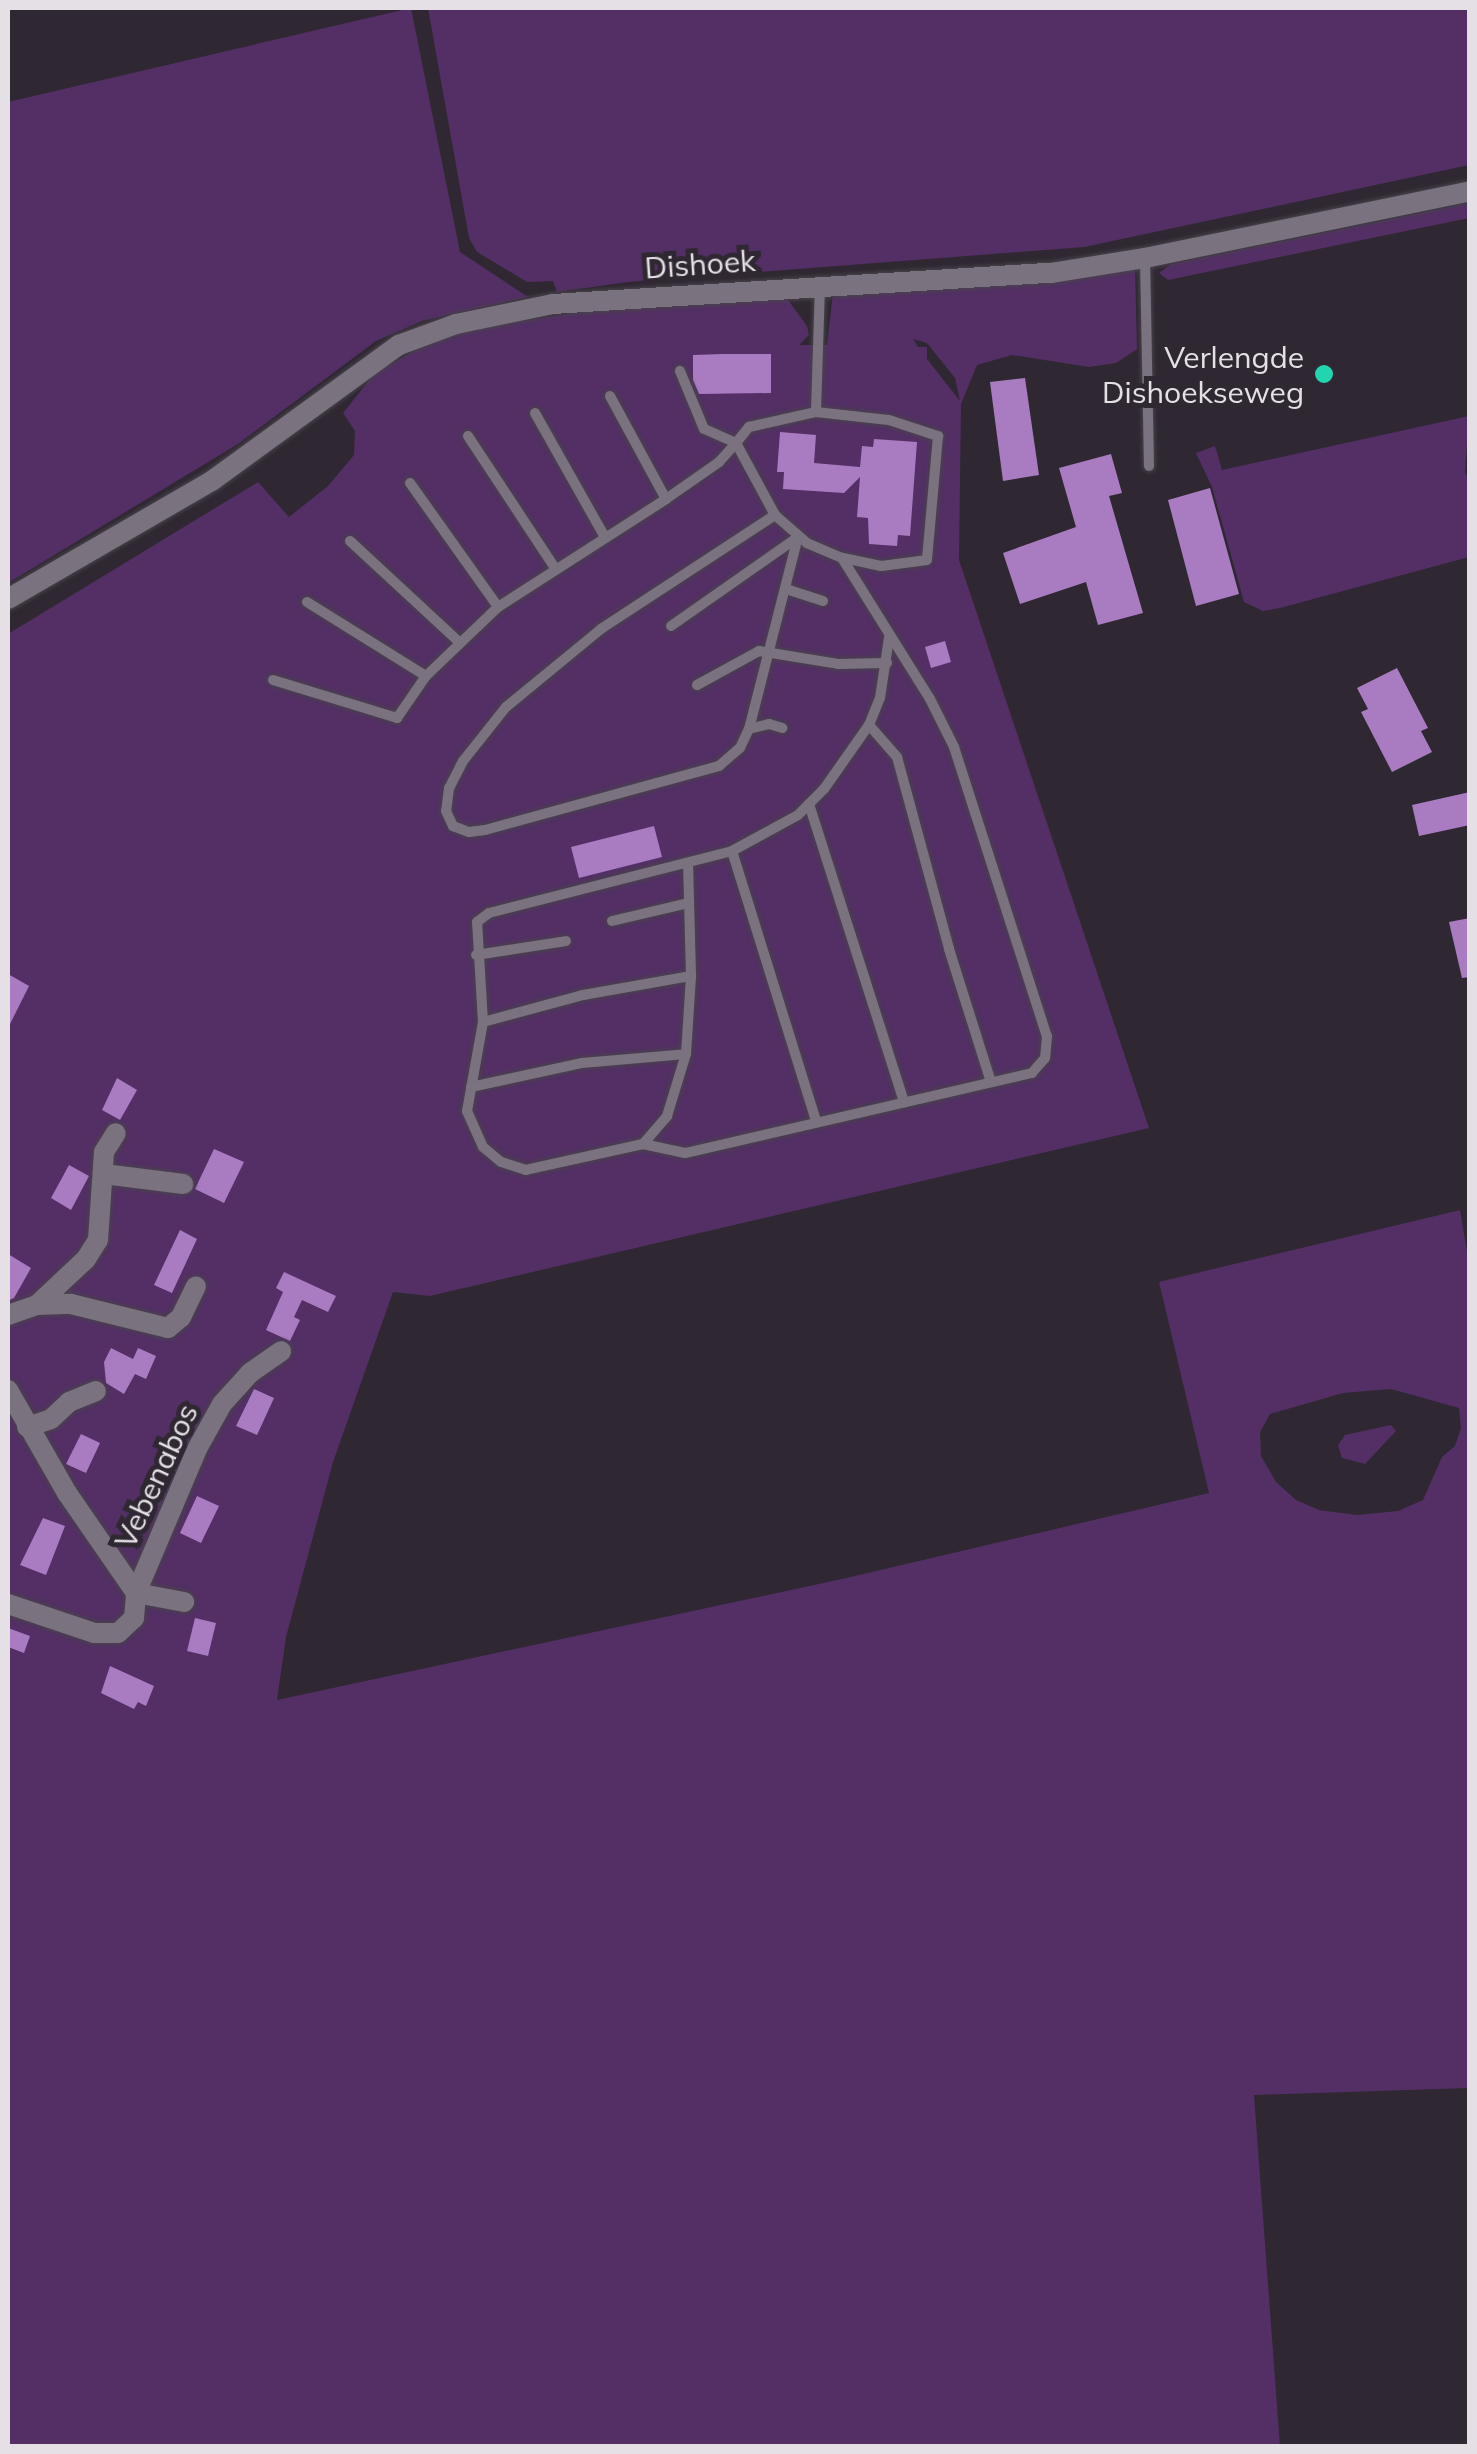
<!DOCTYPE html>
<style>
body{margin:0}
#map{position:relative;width:1477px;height:2454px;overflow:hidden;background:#2f2832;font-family:Mulish,sans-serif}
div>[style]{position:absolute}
.green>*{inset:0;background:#532f65}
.building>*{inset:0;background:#a97cc1}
.roads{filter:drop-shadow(0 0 2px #48434b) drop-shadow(0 0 2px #48434b)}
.service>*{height:10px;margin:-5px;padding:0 5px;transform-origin:5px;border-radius:5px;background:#7a737f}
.minor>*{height:20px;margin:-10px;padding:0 10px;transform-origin:10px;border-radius:10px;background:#7a737f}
.dots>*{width:28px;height:28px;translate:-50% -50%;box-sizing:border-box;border:5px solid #2f2832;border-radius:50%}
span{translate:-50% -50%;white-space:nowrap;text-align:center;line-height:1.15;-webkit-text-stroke:10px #2f2832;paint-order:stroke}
.street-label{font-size:30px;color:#e4e0e6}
.poi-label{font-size:30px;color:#e4e0e6}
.right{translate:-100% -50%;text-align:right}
.frame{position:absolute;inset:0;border:10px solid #e4e0e6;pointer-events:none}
</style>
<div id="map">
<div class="green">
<i style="clip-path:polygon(411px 8px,460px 252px,528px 297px,422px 321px,376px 341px,238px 444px,8px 583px,8px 102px)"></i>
<i style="clip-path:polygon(428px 8px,1469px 8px,1469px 165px,1084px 247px,628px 282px,557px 292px,553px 281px,527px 282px,477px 252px,469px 238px)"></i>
<i style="clip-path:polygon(1469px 203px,1469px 218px,1168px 280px,1159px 273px,1171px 264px)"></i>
<i style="clip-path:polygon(evenodd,1135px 266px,1137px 349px,1116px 363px,1089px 367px,1012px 355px,977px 365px,961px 404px,959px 560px,1149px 1128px,430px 1296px,393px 1292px,333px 1462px,286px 1637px,277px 1700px,842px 1579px,1209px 1493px,1159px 1282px,1460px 1210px,1470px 1269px,1469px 2088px,1254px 2095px,1280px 2446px,8px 2446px,8px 634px,258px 482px,289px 517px,328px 486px,354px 455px,355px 431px,343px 413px,374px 374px,426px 344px,472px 328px,589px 311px,786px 297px,807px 326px,809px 335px,799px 345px,827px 345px,833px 293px,1135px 266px,913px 339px,927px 343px,955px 378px,960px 401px,927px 359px,927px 347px,918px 347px,913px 339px,1135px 266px,1391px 1389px,1459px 1408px,1461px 1428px,1455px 1446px,1442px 1457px,1423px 1500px,1398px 1511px,1357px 1515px,1319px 1510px,1296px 1500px,1276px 1482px,1261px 1456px,1260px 1432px,1270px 1414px,1343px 1393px,1391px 1389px)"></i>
<i style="clip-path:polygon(1469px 416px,1465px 472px,1469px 482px,1469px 557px,1280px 608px,1263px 611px,1244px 602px,1212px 487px,1196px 453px,1215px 446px,1222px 470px)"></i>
<i style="clip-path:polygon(1391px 1425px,1396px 1431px,1365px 1464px,1342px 1458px,1338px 1445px,1345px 1435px)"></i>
</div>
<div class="building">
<i style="clip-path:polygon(723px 354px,771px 354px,771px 393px,699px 394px,693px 380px,693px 355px)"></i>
<i style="clip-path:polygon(1025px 378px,1039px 475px,1003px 481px,990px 382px)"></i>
<i style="clip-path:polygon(780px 432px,816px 435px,814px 463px,860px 467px,862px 446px,873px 447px,874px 439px,917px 442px,910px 536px,898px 535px,897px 546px,869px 544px,868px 518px,857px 517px,860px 477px,844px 493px,783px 489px,784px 472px,777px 472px)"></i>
<i style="clip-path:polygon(1111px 454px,1122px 493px,1109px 496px,1143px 613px,1098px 625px,1086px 582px,1020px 604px,1003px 553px,1076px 527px,1059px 468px)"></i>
<i style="clip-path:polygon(1210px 488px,1239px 594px,1196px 606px,1168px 500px)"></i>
<i style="clip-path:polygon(945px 641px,951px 662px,931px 668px,925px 647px)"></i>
<i style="clip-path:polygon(1397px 668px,1428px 728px,1421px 731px,1432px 752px,1392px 772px,1361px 712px,1368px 709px,1357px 688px)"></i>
<i style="clip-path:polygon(1470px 792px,1470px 825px,1419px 836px,1412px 805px)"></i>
<i style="clip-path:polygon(654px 826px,662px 857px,579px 878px,571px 847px)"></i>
<i style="clip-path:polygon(1470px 918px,1470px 977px,1462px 978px,1449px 922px)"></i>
<i style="clip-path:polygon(8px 974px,29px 986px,8px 1028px)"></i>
<i style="clip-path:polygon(117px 1078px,137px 1090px,120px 1120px,102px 1110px)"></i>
<i style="clip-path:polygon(214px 1149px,244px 1162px,224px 1203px,195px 1189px)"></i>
<i style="clip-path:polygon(69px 1165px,89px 1176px,71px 1210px,51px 1198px)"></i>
<i style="clip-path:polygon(180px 1230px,197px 1239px,172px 1293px,154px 1285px)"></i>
<i style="clip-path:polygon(8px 1254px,31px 1268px,14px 1298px,8px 1301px)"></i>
<i style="clip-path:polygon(284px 1272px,336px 1296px,328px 1312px,302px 1300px,294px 1317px,300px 1320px,290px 1341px,266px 1330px,283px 1292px,276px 1288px)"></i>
<i style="clip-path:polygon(111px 1348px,133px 1359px,138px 1348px,156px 1356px,146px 1379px,135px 1374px,124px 1394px,106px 1383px,104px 1362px)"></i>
<i style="clip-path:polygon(254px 1389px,274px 1398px,257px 1435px,236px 1426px)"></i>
<i style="clip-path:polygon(81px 1434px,100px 1443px,86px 1473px,66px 1464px)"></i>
<i style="clip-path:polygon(197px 1496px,219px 1506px,201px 1543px,180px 1533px)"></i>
<i style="clip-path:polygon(43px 1518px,65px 1526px,46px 1575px,20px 1565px)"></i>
<i style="clip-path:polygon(195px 1618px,216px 1623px,208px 1656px,187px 1651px)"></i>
<i style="clip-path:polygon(8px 1628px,30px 1636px,24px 1653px,8px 1647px)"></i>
<i style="clip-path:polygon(110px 1666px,154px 1686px,146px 1706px,138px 1702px,134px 1709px,101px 1693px)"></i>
</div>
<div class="roads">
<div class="service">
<i style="left:1145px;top:258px;width:208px;rotate:88.9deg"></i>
<i style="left:610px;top:396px;width:117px;rotate:61.5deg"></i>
<i style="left:816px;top:412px;width:73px;rotate:6.3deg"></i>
<i style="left:889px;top:420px;width:52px;rotate:18.1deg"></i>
<i style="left:938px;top:436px;width:124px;rotate:95.1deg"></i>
<i style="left:927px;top:560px;width:46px;rotate:172.6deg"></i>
<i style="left:881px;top:566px;width:40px;rotate:-168deg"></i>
<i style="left:842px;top:558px;width:38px;rotate:-157deg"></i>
<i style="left:807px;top:543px;width:43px;rotate:-138.8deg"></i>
<i style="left:775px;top:515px;width:82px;rotate:-118.4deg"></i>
<i style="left:736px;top:443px;width:21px;rotate:-51deg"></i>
<i style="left:749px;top:427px;width:69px;rotate:-12.6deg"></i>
<i style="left:816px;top:412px;width:125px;rotate:-88.2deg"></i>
<i style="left:535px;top:413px;width:142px;rotate:60.6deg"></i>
<i style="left:468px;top:436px;width:158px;rotate:56.6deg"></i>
<i style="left:410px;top:483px;width:152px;rotate:54.6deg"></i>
<i style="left:775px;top:515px;width:208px;rotate:146.8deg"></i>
<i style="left:601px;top:629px;width:123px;rotate:140.6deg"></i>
<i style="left:506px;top:707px;width:69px;rotate:128.5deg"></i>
<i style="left:463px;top:761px;width:30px;rotate:117deg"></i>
<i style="left:449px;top:788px;width:23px;rotate:97deg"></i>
<i style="left:446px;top:811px;width:17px;rotate:65deg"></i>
<i style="left:453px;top:826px;width:17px;rotate:21deg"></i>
<i style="left:469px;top:832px;width:16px;rotate:-7deg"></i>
<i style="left:485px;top:830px;width:243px;rotate:-15.3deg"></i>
<i style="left:719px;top:766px;width:28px;rotate:-41deg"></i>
<i style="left:740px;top:748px;width:21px;rotate:-65deg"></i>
<i style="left:749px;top:729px;width:198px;rotate:-75.7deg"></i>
<i style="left:350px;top:541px;width:150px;rotate:42.8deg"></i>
<i style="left:842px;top:558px;width:166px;rotate:58deg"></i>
<i style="left:930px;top:699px;width:54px;rotate:63.4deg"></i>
<i style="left:954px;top:747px;width:304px;rotate:72.2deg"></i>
<i style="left:1047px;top:1036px;width:22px;rotate:95deg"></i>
<i style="left:1045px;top:1058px;width:20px;rotate:131deg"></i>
<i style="left:1032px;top:1073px;width:356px;rotate:167deg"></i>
<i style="left:685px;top:1153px;width:43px;rotate:-167.9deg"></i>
<i style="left:643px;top:1144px;width:120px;rotate:167.5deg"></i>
<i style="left:526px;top:1170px;width:26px;rotate:-162deg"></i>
<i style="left:501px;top:1162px;width:23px;rotate:-140deg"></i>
<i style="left:483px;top:1147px;width:39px;rotate:-114deg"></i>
<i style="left:467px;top:1111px;width:90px;rotate:-79.8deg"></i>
<i style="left:483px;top:1022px;width:100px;rotate:-93.4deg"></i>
<i style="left:477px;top:922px;width:15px;rotate:-37deg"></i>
<i style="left:489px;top:913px;width:251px;rotate:-14.3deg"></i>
<i style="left:732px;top:851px;width:75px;rotate:-28.6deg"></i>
<i style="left:798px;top:815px;width:37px;rotate:-45deg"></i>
<i style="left:824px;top:789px;width:78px;rotate:-54.9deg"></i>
<i style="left:869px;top:725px;width:29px;rotate:-68deg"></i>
<i style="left:880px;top:698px;width:61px;rotate:-81.5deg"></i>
<i style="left:786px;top:589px;width:39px;rotate:18deg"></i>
<i style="left:307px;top:602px;width:140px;rotate:31.9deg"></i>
<i style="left:671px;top:626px;width:155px;rotate:-35deg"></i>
<i style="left:273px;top:680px;width:130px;rotate:17deg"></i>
<i style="left:397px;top:718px;width:51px;rotate:-55.4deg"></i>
<i style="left:426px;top:676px;width:100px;rotate:-43.8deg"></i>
<i style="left:498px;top:607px;width:200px;rotate:-32.7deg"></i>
<i style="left:666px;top:499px;width:65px;rotate:-34.9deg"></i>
<i style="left:719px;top:462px;width:25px;rotate:-48deg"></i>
<i style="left:736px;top:443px;width:35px;rotate:-156deg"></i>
<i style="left:704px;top:429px;width:63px;rotate:-112.5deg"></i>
<i style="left:697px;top:685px;width:71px;rotate:-28.7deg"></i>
<i style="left:759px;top:651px;width:80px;rotate:9.3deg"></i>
<i style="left:838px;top:664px;width:49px;rotate:-1.2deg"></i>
<i style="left:869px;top:725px;width:43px;rotate:48.8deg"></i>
<i style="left:897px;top:757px;width:199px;rotate:74.8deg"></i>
<i style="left:949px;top:949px;width:139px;rotate:72.5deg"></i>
<i style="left:749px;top:729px;width:21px;rotate:-14deg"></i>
<i style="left:769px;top:724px;width:14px;rotate:17deg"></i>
<i style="left:809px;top:804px;width:313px;rotate:72.3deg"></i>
<i style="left:732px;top:851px;width:283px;rotate:72.7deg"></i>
<i style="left:612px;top:921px;width:78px;rotate:-13.3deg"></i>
<i style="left:476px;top:955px;width:91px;rotate:-8.8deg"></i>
<i style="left:483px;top:1022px;width:104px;rotate:-15.1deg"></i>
<i style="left:583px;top:995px;width:110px;rotate:-10deg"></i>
<i style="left:471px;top:1087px;width:114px;rotate:-12.2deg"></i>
<i style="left:582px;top:1063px;width:104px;rotate:-4.9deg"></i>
<i style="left:643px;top:1144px;width:37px;rotate:-49deg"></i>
<i style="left:667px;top:1116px;width:65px;rotate:-73deg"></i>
<i style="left:686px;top:1054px;width:78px;rotate:-86.3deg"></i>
<i style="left:691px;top:976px;width:113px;rotate:-91.5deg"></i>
</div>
<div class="minor">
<i style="left:8px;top:599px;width:237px;rotate:-30.1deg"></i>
<i style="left:213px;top:480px;width:230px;rotate:-36deg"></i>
<i style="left:399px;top:345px;width:61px;rotate:-20.2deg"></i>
<i style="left:456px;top:324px;width:99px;rotate:-11.7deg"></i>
<i style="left:553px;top:304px;width:499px;rotate:-3.6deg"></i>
<i style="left:1051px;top:273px;width:95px;rotate:-9.1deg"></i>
<i style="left:1145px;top:258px;width:332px;rotate:-11.6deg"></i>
<i style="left:104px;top:1174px;width:80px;rotate:7.2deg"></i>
<i style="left:37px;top:1305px;width:34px;rotate:-2deg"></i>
<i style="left:71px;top:1304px;width:100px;rotate:13.9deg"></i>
<i style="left:168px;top:1328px;width:17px;rotate:-40deg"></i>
<i style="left:181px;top:1317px;width:34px;rotate:-64deg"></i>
<i style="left:8px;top:1315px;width:31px;rotate:-19deg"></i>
<i style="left:37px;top:1305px;width:67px;rotate:-43.2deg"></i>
<i style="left:86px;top:1259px;width:22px;rotate:-58deg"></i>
<i style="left:98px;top:1240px;width:88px;rotate:-86.1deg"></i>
<i style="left:104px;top:1152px;width:22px;rotate:-58deg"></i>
<i style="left:8px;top:1390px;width:119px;rotate:60.2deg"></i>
<i style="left:67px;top:1493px;width:121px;rotate:55.4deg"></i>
<i style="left:136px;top:1593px;width:49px;rotate:10.6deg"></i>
<i style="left:27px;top:1427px;width:25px;rotate:-18deg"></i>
<i style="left:51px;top:1419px;width:25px;rotate:-43deg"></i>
<i style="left:69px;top:1402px;width:29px;rotate:-22deg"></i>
<i style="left:8px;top:1604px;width:91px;rotate:18.6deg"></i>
<i style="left:94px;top:1633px;width:24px"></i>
<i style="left:118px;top:1633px;width:22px;rotate:-43deg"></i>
<i style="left:134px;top:1618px;width:25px;rotate:-85deg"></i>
<i style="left:136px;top:1593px;width:156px;rotate:-67deg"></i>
<i style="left:197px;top:1449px;width:51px;rotate:-60.9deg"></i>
<i style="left:222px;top:1404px;width:42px;rotate:-47.9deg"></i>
<i style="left:250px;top:1373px;width:38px;rotate:-35deg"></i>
</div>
</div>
<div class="dots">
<i style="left:1324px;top:374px;background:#23d5af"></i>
</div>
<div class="street-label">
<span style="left:700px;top:264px;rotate:-4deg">Dishoek</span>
<span style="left:156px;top:1476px;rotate:-65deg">Vebenabos</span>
</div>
<div class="poi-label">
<span class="right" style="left:1304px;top:374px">Verlengde<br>Dishoekseweg</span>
</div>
<div class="frame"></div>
</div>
